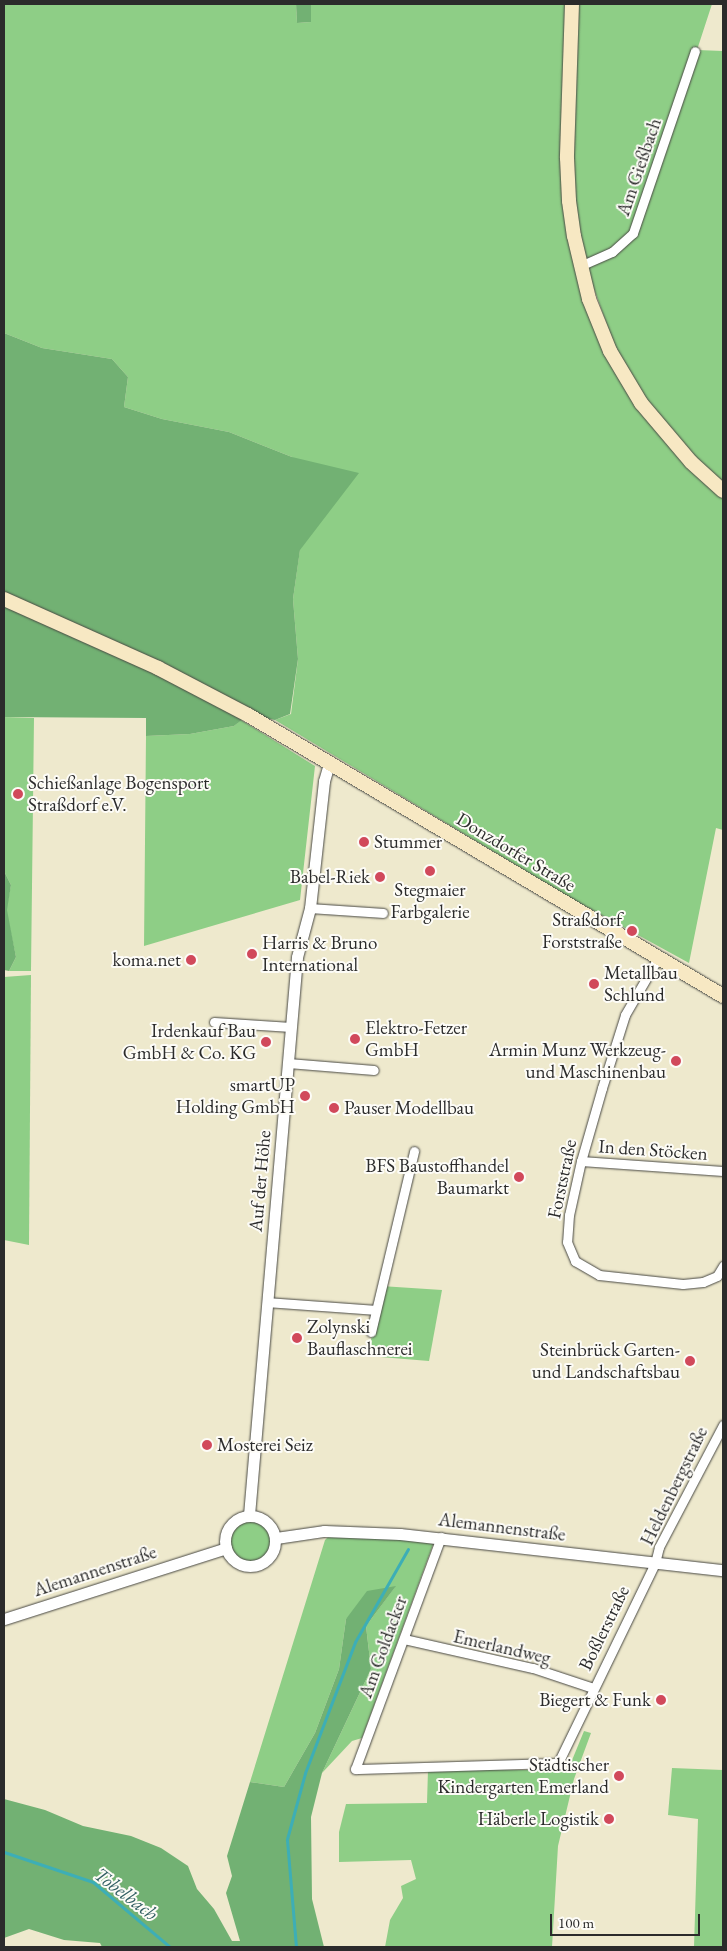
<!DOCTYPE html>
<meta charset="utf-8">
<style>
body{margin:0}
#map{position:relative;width:727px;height:1951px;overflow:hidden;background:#eee9cd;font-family:"EB Garamond",serif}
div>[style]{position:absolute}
.green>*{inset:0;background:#8ece86}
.round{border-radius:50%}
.forest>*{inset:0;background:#72b173}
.stream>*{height:3px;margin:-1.5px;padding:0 1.5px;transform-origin:1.5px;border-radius:1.5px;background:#3daeb6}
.roads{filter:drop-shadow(0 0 1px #484843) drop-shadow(0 0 1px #484843)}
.minor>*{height:9px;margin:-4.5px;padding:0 4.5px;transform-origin:4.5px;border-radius:4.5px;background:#fff}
.tertiary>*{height:11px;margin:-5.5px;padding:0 5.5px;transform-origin:5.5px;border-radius:5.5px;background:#fff}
.tertiary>.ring{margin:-5.5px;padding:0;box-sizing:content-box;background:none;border:11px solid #fff;border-radius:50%}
.secondary>*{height:14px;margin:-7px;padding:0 7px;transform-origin:7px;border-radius:7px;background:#f7e8c3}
.dots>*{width:14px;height:14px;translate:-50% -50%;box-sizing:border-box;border:2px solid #fdfcf7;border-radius:50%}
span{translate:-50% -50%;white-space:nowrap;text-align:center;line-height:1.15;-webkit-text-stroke:4px #fdfcf7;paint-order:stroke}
.street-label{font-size:19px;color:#2b2b2b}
.poi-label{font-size:19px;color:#2b2b2b}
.left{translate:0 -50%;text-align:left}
.right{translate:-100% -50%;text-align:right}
.water-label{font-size:20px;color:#325f63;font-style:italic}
.frame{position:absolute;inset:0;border:5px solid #2b2b2b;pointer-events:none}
.scale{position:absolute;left:550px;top:1914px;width:150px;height:22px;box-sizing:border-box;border:2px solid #2b2b2b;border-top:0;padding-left:6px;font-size:15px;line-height:18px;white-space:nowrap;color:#2b2b2b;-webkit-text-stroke:4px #fdfcf7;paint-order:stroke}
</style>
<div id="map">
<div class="green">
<i style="clip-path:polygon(4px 4px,296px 4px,297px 23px,311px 22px,311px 4px,566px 4px,565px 45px,582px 290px,682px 461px,723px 499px,723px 830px,716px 828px,689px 963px,574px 900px,275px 720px,291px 714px,298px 659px,293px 599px,300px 549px,324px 515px,292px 457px,229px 432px,162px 419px,124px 407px,128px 377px,112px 359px,42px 348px,4px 333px)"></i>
<i style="clip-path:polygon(576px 4px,712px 4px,697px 50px,723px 51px,723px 482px,703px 465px,644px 398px,618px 355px,586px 267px,577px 228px,572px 180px)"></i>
<i style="clip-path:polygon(4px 717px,34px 718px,31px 971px,9px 971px,16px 957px,6px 910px,11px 885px,4px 871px)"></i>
<i style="clip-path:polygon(241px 720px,315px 766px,300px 900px,144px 946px,146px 736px,190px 734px,234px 726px)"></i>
<i style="clip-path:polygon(31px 975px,29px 1245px,4px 1240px,4px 977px)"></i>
<i style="clip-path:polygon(381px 1286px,442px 1290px,429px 1361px,368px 1356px)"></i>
<i class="round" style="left:229px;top:1520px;width:42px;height:42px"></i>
<i style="clip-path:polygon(331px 1534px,434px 1542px,362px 1738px,352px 1741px,322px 1773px,371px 1669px,366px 1626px,395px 1587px,346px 1619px,339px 1669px,315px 1733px,284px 1787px,250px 1782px,325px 1540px)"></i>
<i style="clip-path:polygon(584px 1731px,591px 1733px,574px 1779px,558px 1846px,552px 1947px,385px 1947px,390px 1920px,403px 1898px,401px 1886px,416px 1879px,411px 1860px,339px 1862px,339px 1832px,346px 1804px,427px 1803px,428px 1770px,568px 1770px)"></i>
<i style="clip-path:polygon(672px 1768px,723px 1770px,723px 1947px,694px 1947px,698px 1819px,668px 1815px)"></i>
</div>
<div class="forest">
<i style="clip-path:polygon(296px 4px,311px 4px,311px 22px,297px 23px)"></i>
<i style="clip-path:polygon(4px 333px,42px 348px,112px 359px,128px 377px,124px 407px,162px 419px,229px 432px,292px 457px,359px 473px,300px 550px,293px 599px,298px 659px,290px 714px,275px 720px,248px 715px,234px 726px,190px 734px,146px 736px,146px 718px,4px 717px)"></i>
<i style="clip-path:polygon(4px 871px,11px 885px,7px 910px,16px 957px,9px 971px,4px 970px)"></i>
<i style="clip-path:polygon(396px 1586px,366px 1626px,371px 1669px,322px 1773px,311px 1817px,312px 1899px,324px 1947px,102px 1947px,100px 1943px,64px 1940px,29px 1929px,4px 1938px,4px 1799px,45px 1810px,83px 1826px,131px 1836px,161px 1848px,188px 1866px,197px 1889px,214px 1909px,232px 1941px,240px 1941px,226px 1893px,232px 1876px,227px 1856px,250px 1782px,284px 1787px,315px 1733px,339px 1669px,346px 1619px,367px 1591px)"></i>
</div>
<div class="stream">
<i style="left:4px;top:1852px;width:94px;rotate:18.6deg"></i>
<i style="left:93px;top:1882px;width:101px;rotate:40.2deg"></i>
<i style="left:296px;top:1947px;width:108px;rotate:-94.8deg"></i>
<i style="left:287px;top:1839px;width:68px;rotate:-74.7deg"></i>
<i style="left:305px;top:1773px;width:140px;rotate:-69.1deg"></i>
<i style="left:355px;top:1642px;width:107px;rotate:-60.3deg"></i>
</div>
<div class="roads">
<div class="minor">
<i style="left:580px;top:266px;width:35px;rotate:-24deg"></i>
<i style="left:612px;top:252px;width:28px;rotate:-42deg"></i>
<i style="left:633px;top:233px;width:192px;rotate:-71.2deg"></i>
<i style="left:310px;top:908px;width:73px;rotate:3.9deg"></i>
<i style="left:658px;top:958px;width:66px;rotate:120.1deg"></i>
<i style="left:625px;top:1015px;width:77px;rotate:107.5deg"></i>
<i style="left:602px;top:1088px;width:76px;rotate:106deg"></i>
<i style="left:581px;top:1161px;width:55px;rotate:102.5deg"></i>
<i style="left:569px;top:1215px;width:27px;rotate:94deg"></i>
<i style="left:567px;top:1242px;width:21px;rotate:67deg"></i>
<i style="left:575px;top:1261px;width:28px;rotate:30deg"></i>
<i style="left:599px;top:1275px;width:84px;rotate:6.1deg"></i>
<i style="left:683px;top:1284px;width:20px;rotate:-6deg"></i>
<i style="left:703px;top:1282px;width:15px;rotate:-23deg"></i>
<i style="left:717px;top:1276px;width:12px;rotate:-59deg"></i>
<i style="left:214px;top:1022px;width:77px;rotate:3.7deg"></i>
<i style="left:288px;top:1063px;width:86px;rotate:4.7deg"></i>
<i style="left:581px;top:1161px;width:142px;rotate:4deg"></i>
<i style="left:267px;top:1302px;width:109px;rotate:4.2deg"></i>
<i style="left:371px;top:1332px;width:186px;rotate:-76.6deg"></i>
<i style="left:441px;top:1537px;width:247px;rotate:110.3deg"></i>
<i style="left:355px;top:1769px;width:203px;rotate:-1.7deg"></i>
<i style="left:558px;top:1763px;width:222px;rotate:-64.1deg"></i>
<i style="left:655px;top:1563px;width:16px;rotate:-76deg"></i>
<i style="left:659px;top:1547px;width:138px;rotate:-62.3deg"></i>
<i style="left:404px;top:1639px;width:132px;rotate:12.7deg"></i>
<i style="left:533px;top:1668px;width:63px;rotate:18.4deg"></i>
</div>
<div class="tertiary">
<i style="left:249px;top:1515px;width:560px;rotate:-85.08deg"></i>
<i style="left:297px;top:957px;width:51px;rotate:-75.1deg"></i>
<i style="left:310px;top:908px;width:128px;rotate:-83.7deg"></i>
<i style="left:324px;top:781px;width:18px;rotate:-74deg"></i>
<i class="ring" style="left:225px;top:1516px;width:39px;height:39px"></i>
<i style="left:276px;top:1538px;width:49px;rotate:-8.3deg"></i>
<i style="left:324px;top:1531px;width:76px;rotate:2.3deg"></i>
<i style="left:400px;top:1534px;width:325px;rotate:6.4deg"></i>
<i style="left:4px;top:1619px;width:233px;rotate:-17.7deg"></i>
</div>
<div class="secondary">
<i style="left:572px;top:4px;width:154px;rotate:91.9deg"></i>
<i style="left:567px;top:158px;width:43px;rotate:87.3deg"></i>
<i style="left:569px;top:201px;width:35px;rotate:82deg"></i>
<i style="left:574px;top:236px;width:65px;rotate:76.6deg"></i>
<i style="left:589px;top:299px;width:56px;rotate:68deg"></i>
<i style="left:610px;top:351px;width:61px;rotate:59.2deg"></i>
<i style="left:641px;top:403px;width:77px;rotate:49.7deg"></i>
<i style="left:691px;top:462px;width:43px;rotate:42.2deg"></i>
<i style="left:4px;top:599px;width:169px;rotate:24.1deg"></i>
<i style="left:158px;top:668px;width:102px;rotate:27.6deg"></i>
<i style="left:248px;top:715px;width:552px;rotate:30.61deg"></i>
</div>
</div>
<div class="dots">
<i style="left:18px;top:794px;background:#d1495b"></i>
<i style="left:364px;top:842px;background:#d1495b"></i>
<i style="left:430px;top:871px;background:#d1495b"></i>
<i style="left:380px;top:877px;background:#d1495b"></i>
<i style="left:632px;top:931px;background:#d1495b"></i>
<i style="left:252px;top:954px;background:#d1495b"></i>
<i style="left:191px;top:960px;background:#d1495b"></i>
<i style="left:594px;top:984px;background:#d1495b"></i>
<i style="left:355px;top:1039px;background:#d1495b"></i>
<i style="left:266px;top:1042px;background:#d1495b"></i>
<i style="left:676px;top:1061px;background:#d1495b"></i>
<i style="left:305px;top:1096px;background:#d1495b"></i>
<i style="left:334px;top:1108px;background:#d1495b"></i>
<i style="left:519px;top:1177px;background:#d1495b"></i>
<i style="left:297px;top:1338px;background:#d1495b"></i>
<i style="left:690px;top:1361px;background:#d1495b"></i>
<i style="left:207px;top:1445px;background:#d1495b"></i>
<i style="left:661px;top:1700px;background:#d1495b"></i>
<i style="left:619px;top:1776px;background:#d1495b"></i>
<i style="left:609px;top:1819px;background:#d1495b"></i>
</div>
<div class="street-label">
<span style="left:639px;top:167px;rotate:-71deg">Am Gießbach</span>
<span style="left:516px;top:852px;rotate:31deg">Donzdorfer Straße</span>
<span style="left:653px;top:1150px;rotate:4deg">In den Stöcken</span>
<span style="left:562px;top:1179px;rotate:-78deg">Forststraße</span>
<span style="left:260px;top:1181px;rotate:-85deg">Auf der Höhe</span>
<span style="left:674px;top:1486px;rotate:-64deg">Heldenbergstraße</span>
<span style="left:502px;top:1527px;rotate:7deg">Alemannenstraße</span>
<span style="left:95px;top:1571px;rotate:-18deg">Alemannenstraße</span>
<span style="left:604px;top:1628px;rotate:-64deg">Boßlerstraße</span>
<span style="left:383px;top:1647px;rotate:-70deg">Am Goldacker</span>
<span style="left:502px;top:1647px;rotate:13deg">Emerlandweg</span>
</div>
<div class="poi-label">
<span class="left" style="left:28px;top:794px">Schießanlage Bogensport<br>Straßdorf e.V.</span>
<span class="left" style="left:374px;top:842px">Stummer</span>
<span class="right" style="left:370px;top:877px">Babel-Riek</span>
<span style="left:430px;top:901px">Stegmaier<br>Farbgalerie</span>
<span class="right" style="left:622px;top:931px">Straßdorf<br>Forststraße</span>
<span class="left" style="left:262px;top:954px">Harris &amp; Bruno<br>International</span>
<span class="right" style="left:181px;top:960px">koma.net</span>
<span class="left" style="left:604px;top:984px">Metallbau<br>Schlund</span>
<span class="left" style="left:365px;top:1039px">Elektro-Fetzer<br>GmbH</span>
<span class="right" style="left:256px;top:1042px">Irdenkauf Bau<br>GmbH &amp; Co. KG</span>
<span class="right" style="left:666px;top:1061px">Armin Munz Werkzeug-<br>und Maschinenbau</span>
<span class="right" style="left:295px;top:1096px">smartUP<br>Holding GmbH</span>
<span class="left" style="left:344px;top:1108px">Pauser Modellbau</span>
<span class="right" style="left:509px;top:1177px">BFS Baustoffhandel<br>Baumarkt</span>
<span class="left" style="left:307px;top:1338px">Zolynski<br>Bauflaschnerei</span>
<span class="right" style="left:680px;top:1361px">Steinbrück Garten-<br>und Landschaftsbau</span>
<span class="left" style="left:217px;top:1445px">Mosterei Seiz</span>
<span class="right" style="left:651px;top:1700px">Biegert &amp; Funk</span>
<span class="right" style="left:609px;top:1776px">Städtischer<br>Kindergarten Emerland</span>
<span class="right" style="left:599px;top:1819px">Häberle Logistik</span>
</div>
<div class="water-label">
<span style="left:126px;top:1894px;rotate:37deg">Tobelbach</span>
</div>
<div class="frame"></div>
<div class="scale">100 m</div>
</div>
